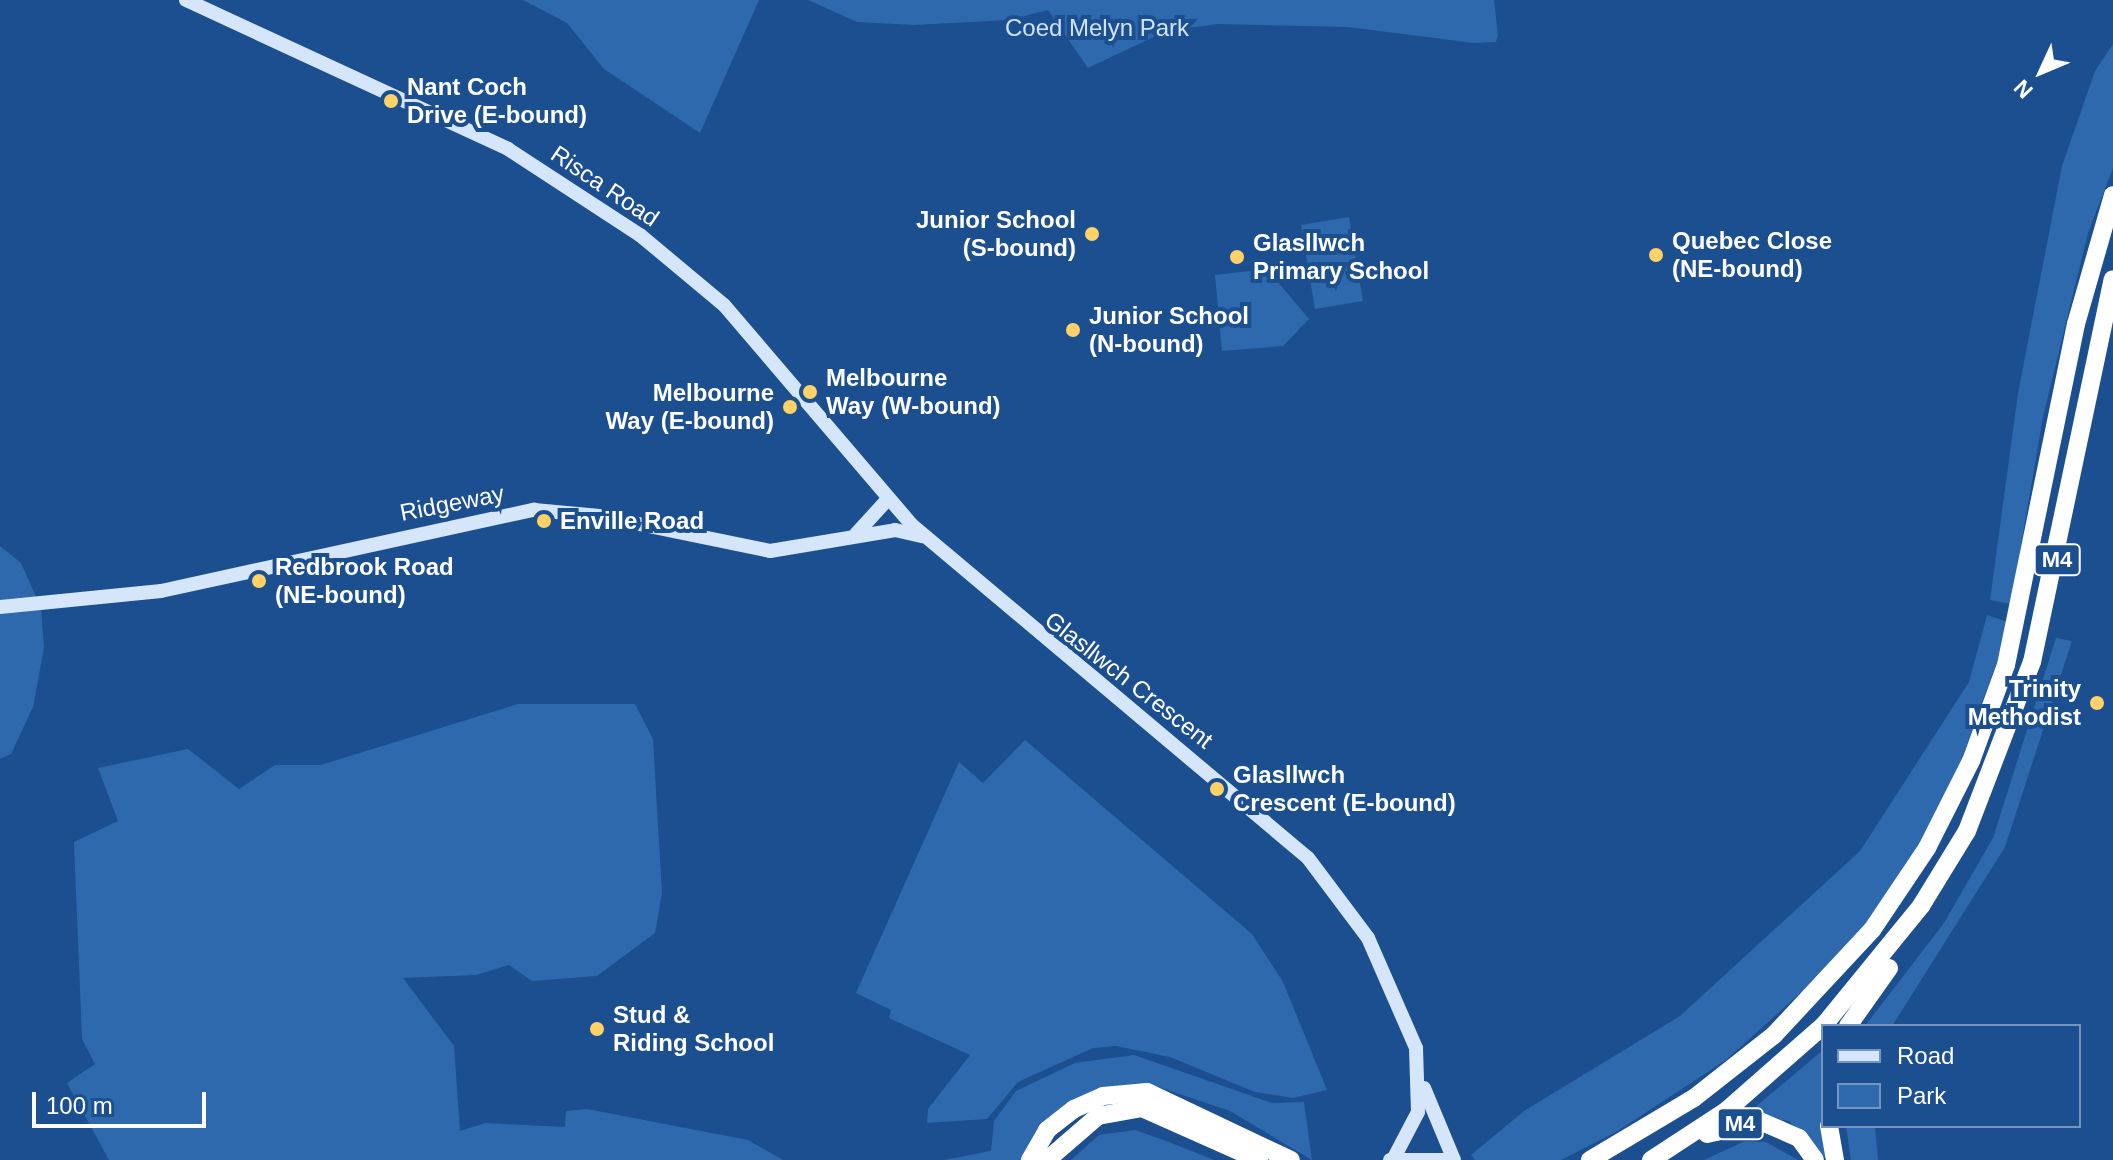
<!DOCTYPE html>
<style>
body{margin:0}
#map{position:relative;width:2113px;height:1160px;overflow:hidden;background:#1b4f8f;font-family:Helvetica,sans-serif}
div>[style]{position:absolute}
.green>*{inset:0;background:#2e69ad}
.secondary>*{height:14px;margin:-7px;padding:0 7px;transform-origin:7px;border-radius:7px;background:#d6e6fa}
.highway>*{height:18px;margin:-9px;padding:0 9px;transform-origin:9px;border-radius:9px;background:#fff}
.dots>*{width:22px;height:22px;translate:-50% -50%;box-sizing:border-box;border:4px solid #1b4f8f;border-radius:50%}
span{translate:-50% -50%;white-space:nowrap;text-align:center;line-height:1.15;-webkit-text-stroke:8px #1b4f8f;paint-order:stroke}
.shield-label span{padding:2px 6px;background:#1b4f8f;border:2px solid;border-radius:6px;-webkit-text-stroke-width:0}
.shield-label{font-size:22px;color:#fff;font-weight:700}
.park-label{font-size:24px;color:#cfe3fa}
.poi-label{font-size:24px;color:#fff;font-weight:700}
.left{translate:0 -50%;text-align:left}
.right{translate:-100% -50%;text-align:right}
.street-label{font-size:24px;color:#fff}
.legend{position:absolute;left:1821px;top:1024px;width:260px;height:104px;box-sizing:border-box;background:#1b4f8f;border:2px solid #7695bc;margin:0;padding:10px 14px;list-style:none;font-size:24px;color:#fff}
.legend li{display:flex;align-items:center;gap:16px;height:40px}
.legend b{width:40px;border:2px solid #7695bc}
.north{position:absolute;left:2001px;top:32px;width:80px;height:80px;-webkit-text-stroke:6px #1b4f8f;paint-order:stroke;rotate:226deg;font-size:22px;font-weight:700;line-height:32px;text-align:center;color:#fff}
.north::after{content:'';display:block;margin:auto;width:28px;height:36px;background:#fff;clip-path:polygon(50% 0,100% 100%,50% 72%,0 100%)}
.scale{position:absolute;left:32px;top:1092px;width:174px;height:36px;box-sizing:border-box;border:4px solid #fff;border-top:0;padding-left:10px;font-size:24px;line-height:28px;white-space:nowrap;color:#fff;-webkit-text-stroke:6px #1b4f8f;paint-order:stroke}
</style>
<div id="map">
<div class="green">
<i style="clip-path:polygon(523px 0,759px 0,700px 133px,604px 69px,567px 23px)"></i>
<i style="clip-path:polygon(808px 0,1494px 0,1498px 35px,1496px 42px,1474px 43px,1348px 27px,1218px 24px,1166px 31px,1088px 68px,1048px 10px,1009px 20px,914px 25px,857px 22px)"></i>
<i style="clip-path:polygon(2113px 44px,2113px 168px,2088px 233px,2043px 417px,2011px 604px,1990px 600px,2018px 393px,2062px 166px,2095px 71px)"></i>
<i style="clip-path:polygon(1349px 217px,1363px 301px,1315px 309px,1301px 225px)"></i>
<i style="clip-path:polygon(1276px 268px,1277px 281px,1309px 319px,1283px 346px,1222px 351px,1215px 275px)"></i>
<i style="clip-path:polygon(0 546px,21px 563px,41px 608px,44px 648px,33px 707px,11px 754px,0 759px)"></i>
<i style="clip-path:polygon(1987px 615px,2011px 623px,1955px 777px,1901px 878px,1838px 959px,1726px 1060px,1616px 1132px,1561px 1160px,1475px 1160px,1471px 1155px,1524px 1111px,1680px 1016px,1860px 851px,1969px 682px)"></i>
<i style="clip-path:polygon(2056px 638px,2072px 641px,2005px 847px,1892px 1026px,1865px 1026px,1944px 923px,1993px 838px)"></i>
<i style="clip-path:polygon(518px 704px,635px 704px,653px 739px,662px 893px,655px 933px,597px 976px,532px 981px,509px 965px,476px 975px,403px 978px,454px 1046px,460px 1131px,485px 1123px,565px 1127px,566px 1111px,587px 1109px,748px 1140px,783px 1160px,109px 1160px,67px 1083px,95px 1064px,82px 1039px,74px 842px,118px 821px,98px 768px,188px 749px,239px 789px,275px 765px,321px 765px)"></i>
<i style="clip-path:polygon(1025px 740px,1252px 934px,1283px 982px,1327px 1090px,1293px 1098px,1255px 1092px,1170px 1057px,1116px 1046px,1093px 1048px,1018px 1082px,987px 1119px,927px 1123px,928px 1109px,970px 1055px,889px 1018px,891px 1010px,856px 993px,959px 762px,983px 783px)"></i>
<i style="clip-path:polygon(1823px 1050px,1822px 1101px,1827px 1160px,1789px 1121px,1746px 1115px)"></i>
<i style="clip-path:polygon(1134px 1055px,1272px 1103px,1304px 1102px,1312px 1160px,1230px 1111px,1150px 1084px,1122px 1086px,1032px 1141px,1021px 1160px,944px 1160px,991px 1151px,994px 1121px,1016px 1091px,1075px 1063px)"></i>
<i style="clip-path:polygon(1846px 1126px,1875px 1126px,1878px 1160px,1851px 1160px)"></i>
<i style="clip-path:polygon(1135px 1130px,1169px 1142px,1214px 1160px,1071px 1160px,1099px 1135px)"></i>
<i style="clip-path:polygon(1745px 1141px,1766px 1142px,1798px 1160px,1704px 1160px)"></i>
</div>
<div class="secondary">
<i style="left:186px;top:0;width:355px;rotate:24.8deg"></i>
<i style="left:508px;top:149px;width:158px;rotate:33.1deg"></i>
<i style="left:640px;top:235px;width:109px;rotate:39.8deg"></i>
<i style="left:724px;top:305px;width:289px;rotate:49.5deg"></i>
<i style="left:912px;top:525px;width:517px;rotate:40.06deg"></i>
<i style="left:1308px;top:858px;width:100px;rotate:53.1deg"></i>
<i style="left:1368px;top:938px;width:120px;rotate:66.4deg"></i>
<i style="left:1416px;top:1048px;width:64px;rotate:88.2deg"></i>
<i style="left:1418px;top:1112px;width:52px;rotate:117.6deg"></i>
<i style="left:856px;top:534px;width:46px;rotate:-47.6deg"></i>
<i style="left:0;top:607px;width:162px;rotate:-5.7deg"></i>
<i style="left:161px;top:591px;width:382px;rotate:-12.3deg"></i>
<i style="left:534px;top:510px;width:66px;rotate:5.2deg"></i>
<i style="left:600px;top:516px;width:174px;rotate:11.6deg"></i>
<i style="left:770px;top:551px;width:127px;rotate:-9.5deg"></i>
<i style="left:895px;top:530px;width:28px;rotate:13deg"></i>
<i style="left:1424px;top:1088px;width:78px;rotate:67.4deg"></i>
<i style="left:1390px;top:1160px;width:54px"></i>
</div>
<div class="highway">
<i style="left:1848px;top:1026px;width:71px;rotate:-54.7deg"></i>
<i style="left:1829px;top:1126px;width:35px;rotate:80deg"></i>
<i style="left:1707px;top:1134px;width:56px;rotate:-12.3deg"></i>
<i style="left:1762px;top:1122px;width:40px;rotate:23.4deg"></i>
<i style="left:1799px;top:1138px;width:27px;rotate:54deg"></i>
<i style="left:1030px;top:1160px;width:34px;rotate:-60deg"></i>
<i style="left:1047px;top:1130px;width:34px;rotate:-38deg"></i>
<i style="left:1074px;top:1109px;width:32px;rotate:-24deg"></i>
<i style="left:1103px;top:1096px;width:44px;rotate:-5.2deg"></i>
<i style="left:1147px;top:1092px;width:159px;rotate:25.3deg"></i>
<i style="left:1047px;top:1160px;width:67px;rotate:-40.8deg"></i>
<i style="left:1098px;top:1116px;width:45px;rotate:-10.3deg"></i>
<i style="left:1142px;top:1108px;width:128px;rotate:24deg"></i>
<i style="left:1590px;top:1160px;width:121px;rotate:-30.8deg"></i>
<i style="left:1694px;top:1098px;width:102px;rotate:-38.2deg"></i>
<i style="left:1774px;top:1035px;width:144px;rotate:-47deg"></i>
<i style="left:1872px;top:930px;width:99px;rotate:-56.1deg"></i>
<i style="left:1927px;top:848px;width:97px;rotate:-63.2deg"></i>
<i style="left:1971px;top:761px;width:102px;rotate:-70deg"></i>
<i style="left:2006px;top:665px;width:348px;rotate:-78.4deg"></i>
<i style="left:2076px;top:324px;width:134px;rotate:-74deg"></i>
<i style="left:1651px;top:1160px;width:90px;rotate:-33.2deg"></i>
<i style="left:1726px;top:1111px;width:130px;rotate:-41.3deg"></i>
<i style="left:1824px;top:1025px;width:154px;rotate:-50.8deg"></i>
<i style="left:1921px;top:906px;width:88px;rotate:-58.5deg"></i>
<i style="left:1967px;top:831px;width:181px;rotate:-69deg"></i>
<i style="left:2032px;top:662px;width:391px;rotate:-78.1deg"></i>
</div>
<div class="dots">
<i style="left:391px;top:101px;background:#ffd166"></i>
<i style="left:1092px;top:234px;background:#ffd166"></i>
<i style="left:1656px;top:255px;background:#ffd166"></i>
<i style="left:1237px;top:257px;background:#ffd166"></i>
<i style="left:1073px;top:330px;background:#ffd166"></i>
<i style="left:810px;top:392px;background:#ffd166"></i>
<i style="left:790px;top:407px;background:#ffd166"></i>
<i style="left:544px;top:521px;background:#ffd166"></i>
<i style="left:259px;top:581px;background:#ffd166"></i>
<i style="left:2097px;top:703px;background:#ffd166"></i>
<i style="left:1217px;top:789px;background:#ffd166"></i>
<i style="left:597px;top:1029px;background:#ffd166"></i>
</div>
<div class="shield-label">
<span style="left:2057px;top:560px">M4</span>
<span style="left:1740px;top:1124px">M4</span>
</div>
<div class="park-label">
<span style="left:1097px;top:28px">Coed Melyn Park</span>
</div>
<div class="poi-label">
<span class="left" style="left:407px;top:101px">Nant Coch<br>Drive (E-bound)</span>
<span class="right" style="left:1076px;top:234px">Junior School<br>(S-bound)</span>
<span class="left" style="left:1672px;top:255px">Quebec Close<br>(NE-bound)</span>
<span class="left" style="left:1253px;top:257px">Glasllwch<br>Primary School</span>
<span class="left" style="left:1089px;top:330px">Junior School<br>(N-bound)</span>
<span class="left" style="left:826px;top:392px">Melbourne<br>Way (W-bound)</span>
<span class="right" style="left:774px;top:407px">Melbourne<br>Way (E-bound)</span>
<span class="left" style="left:560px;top:521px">Enville Road</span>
<span class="left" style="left:275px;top:581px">Redbrook Road<br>(NE-bound)</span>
<span class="right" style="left:2081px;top:703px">Trinity<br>Methodist</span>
<span class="left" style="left:1233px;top:789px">Glasllwch<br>Crescent (E-bound)</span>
<span class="left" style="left:613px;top:1029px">Stud &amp;<br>Riding School</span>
</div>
<div class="street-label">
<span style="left:605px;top:186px;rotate:34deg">Risca Road</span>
<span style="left:452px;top:503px;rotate:-11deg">Ridgeway</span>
<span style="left:1129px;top:680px;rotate:38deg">Glasllwch Crescent</span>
</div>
<ul class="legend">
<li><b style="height:10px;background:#d6e6fa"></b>Road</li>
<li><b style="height:22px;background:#2e69ad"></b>Park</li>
</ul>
<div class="north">N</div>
<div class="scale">100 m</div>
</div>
